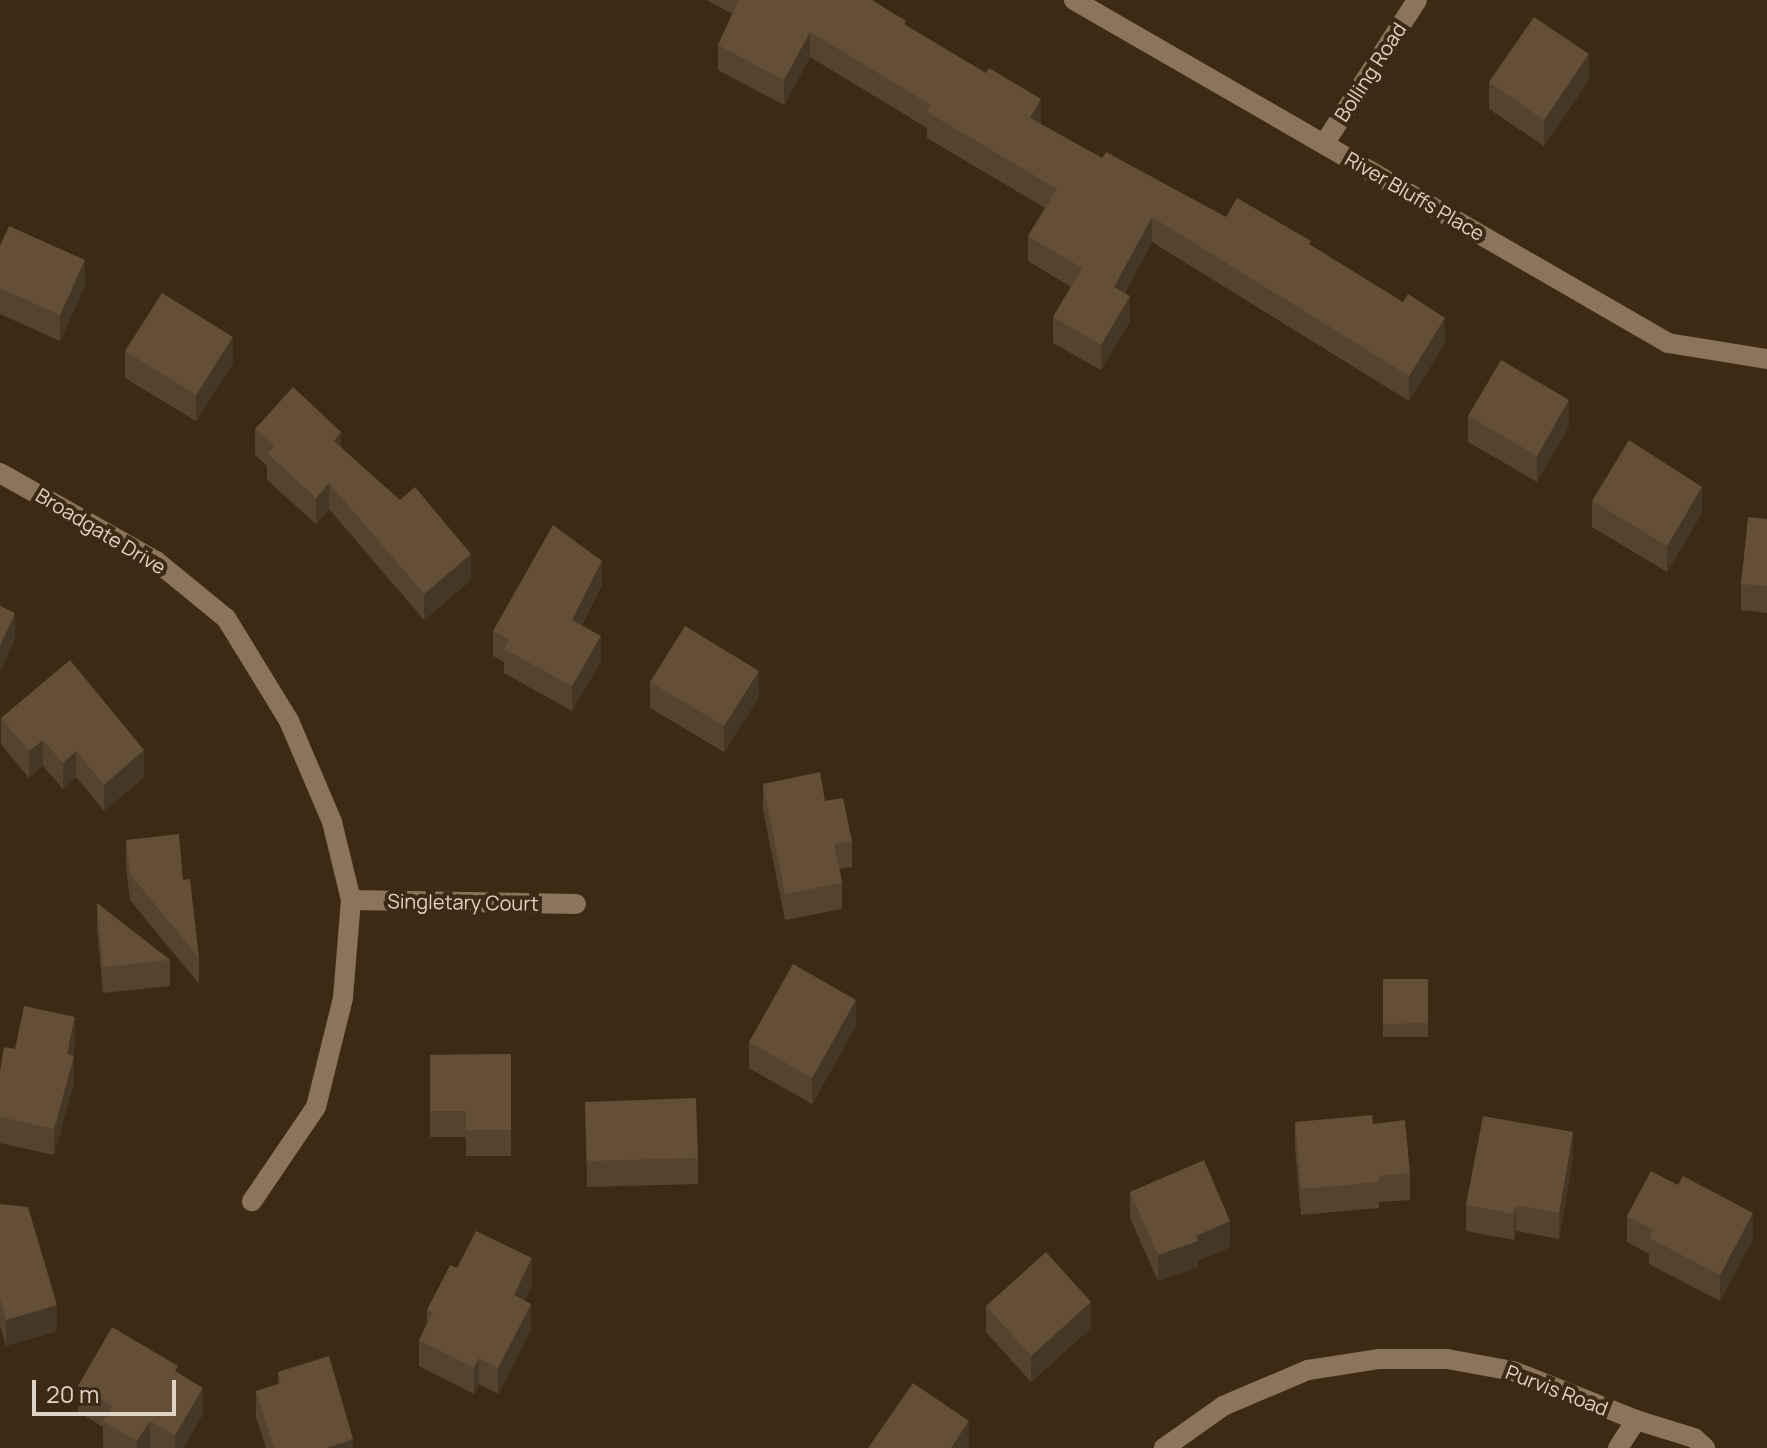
<!DOCTYPE html>
<style>
body{margin:0}
#map{position:relative;width:1767px;height:1448px;overflow:hidden;background:#3d2a14;font-family:Manrope,sans-serif}
div>[style]{position:absolute}
.street>*{height:20px;margin:-10px;padding:0 10px;transform-origin:10px;border-radius:10px;background:#8a745c}
.wall>*{inset:0;background:#55432f}
.shaded-wall>*{inset:0;background:#453726}
.building>*{inset:0;background:#634e37}
span{translate:-50% -50%;white-space:nowrap;text-align:center;line-height:1.15;-webkit-text-stroke:8px #3d2a14;paint-order:stroke}
.street-label{font-size:20px;color:#dfd3c6}
.scale{position:absolute;left:32px;top:1380px;width:144px;height:36px;box-sizing:border-box;border:4px solid #dfd3c6;border-top:0;padding-left:10px;font-size:24px;line-height:28px;white-space:nowrap;color:#dfd3c6;-webkit-text-stroke:6px #3d2a14;paint-order:stroke}
</style>
<div id="map">
<div class="street">
<i style="left:1074px;top:0;width:686px;rotate:30deg"></i>
<i style="left:1668px;top:343px;width:100px;rotate:9.2deg"></i>
<i style="left:1324px;top:144px;width:171px;rotate:-57.1deg"></i>
<i style="left:0;top:473px;width:179px;rotate:29.4deg"></i>
<i style="left:156px;top:561px;width:90px;rotate:39.2deg"></i>
<i style="left:226px;top:618px;width:121px;rotate:58.5deg"></i>
<i style="left:289px;top:721px;width:110px;rotate:66.9deg"></i>
<i style="left:332px;top:822px;width:80px;rotate:76.3deg"></i>
<i style="left:351px;top:900px;width:98px;rotate:94.7deg"></i>
<i style="left:343px;top:998px;width:112px;rotate:103.9deg"></i>
<i style="left:316px;top:1107px;width:114px;rotate:124.2deg"></i>
<i style="left:351px;top:900px;width:225px;rotate:1deg"></i>
<i style="left:1164px;top:1448px;width:72px;rotate:-35.4deg"></i>
<i style="left:1223px;top:1406px;width:92px;rotate:-23deg"></i>
<i style="left:1308px;top:1370px;width:71px;rotate:-8.9deg"></i>
<i style="left:1378px;top:1359px;width:69px"></i>
<i style="left:1447px;top:1359px;width:67px;rotate:10.3deg"></i>
<i style="left:1513px;top:1371px;width:132px;rotate:21.7deg"></i>
<i style="left:1618px;top:1448px;width:33px;rotate:-57deg"></i>
<i style="left:1636px;top:1420px;width:61px;rotate:17.2deg"></i>
<i style="left:1694px;top:1438px;width:15px;rotate:42deg"></i>
</div>
<div class="wall">
<i style="clip-path:polygon(707px 0,872px 0,1041px 124px,1102px 158px,1226px 217px,1311px 246px,1445px 343px,1409px 401px,1152px 242px,1125px 293px,1130px 321px,1101px 370px,1053px 343px,1053px 317px,1071px 287px,1028px 261px,1028px 236px,1045px 208px,927px 138px,927px 128px,810px 57px,784px 105px,718px 70px,718px 45px,732px 14px)"></i>
<i style="clip-path:polygon(1589px 80px,1544px 146px,1489px 109px,1489px 82px)"></i>
<i style="clip-path:polygon(0 246px,85px 286px,60px 341px,0 314px)"></i>
<i style="clip-path:polygon(125px 351px,233px 363px,196px 421px,125px 378px)"></i>
<i style="clip-path:polygon(1468px 416px,1569px 426px,1537px 482px,1468px 442px)"></i>
<i style="clip-path:polygon(255px 429px,341px 447px,471px 580px,424px 620px,329px 509px,316px 524px,267px 480px,267px 466px,255px 455px)"></i>
<i style="clip-path:polygon(1592px 501px,1702px 513px,1667px 572px,1592px 527px)"></i>
<i style="clip-path:polygon(1767px 519px,1767px 613px,1741px 610px,1741px 584px)"></i>
<i style="clip-path:polygon(602px 585px,582px 625px,601px 661px,572px 711px,504px 673px,504px 662px,493px 656px,493px 631px)"></i>
<i style="clip-path:polygon(650px 682px,759px 697px,724px 752px,650px 708px)"></i>
<i style="clip-path:polygon(1px 718px,144px 777px,104px 811px,76px 777px,63px 789px,43px 766px,29px 778px,1px 744px)"></i>
<i style="clip-path:polygon(763px 784px,825px 801px,852px 841px,852px 867px,840px 869px,842px 883px,842px 909px,785px 920px,763px 810px)"></i>
<i style="clip-path:polygon(126px 840px,183px 880px,199px 958px,199px 984px,130px 900px,126px 866px)"></i>
<i style="clip-path:polygon(97px 903px,170px 960px,170px 986px,103px 993px,97px 929px)"></i>
<i style="clip-path:polygon(1383px 979px,1428px 979px,1428px 1037px,1383px 1037px)"></i>
<i style="clip-path:polygon(856px 1026px,812px 1104px,749px 1068px,749px 1042px)"></i>
<i style="clip-path:polygon(75px 1043px,73px 1056px,74px 1082px,54px 1155px,0 1143px,0 1072px,15px 1049px)"></i>
<i style="clip-path:polygon(511px 1054px,511px 1156px,466px 1156px,466px 1137px,430px 1137px,430px 1055px)"></i>
<i style="clip-path:polygon(585px 1102px,698px 1158px,698px 1184px,587px 1187px)"></i>
<i style="clip-path:polygon(1295px 1122px,1373px 1124px,1410px 1173px,1410px 1200px,1379px 1202px,1379px 1208px,1301px 1215px,1295px 1148px)"></i>
<i style="clip-path:polygon(1573px 1158px,1559px 1239px,1516px 1231px,1514px 1240px,1466px 1231px,1466px 1205px)"></i>
<i style="clip-path:polygon(1678px 1185px,1753px 1239px,1720px 1301px,1649px 1264px,1649px 1254px,1627px 1242px,1627px 1216px)"></i>
<i style="clip-path:polygon(1130px 1192px,1230px 1247px,1198px 1261px,1198px 1267px,1158px 1281px,1130px 1218px)"></i>
<i style="clip-path:polygon(0 1204px,57px 1331px,6px 1346px,0 1325px)"></i>
<i style="clip-path:polygon(457px 1268px,532px 1285px,524px 1301px,531px 1330px,498px 1394px,479px 1384px,474px 1394px,419px 1366px,419px 1340px,427px 1323px,427px 1310px)"></i>
<i style="clip-path:polygon(986px 1306px,1091px 1328px,1031px 1382px,986px 1332px)"></i>
<i style="clip-path:polygon(278px 1372px,353px 1448px,266px 1448px,256px 1417px,256px 1391px,278px 1384px)"></i>
<i style="clip-path:polygon(178px 1373px,203px 1414px,183px 1448px,152px 1448px,150px 1447px,149px 1448px,105px 1448px,103px 1447px,103px 1427px,78px 1412px,78px 1386px)"></i>
</div>
<div class="shaded-wall">
<i style="clip-path:polygon(810px 32px,810px 57px,784px 105px,784px 80px)"></i>
<i style="clip-path:polygon(1589px 54px,1589px 80px,1544px 146px,1544px 120px)"></i>
<i style="clip-path:polygon(1041px 99px,1041px 124px,1030px 118px)"></i>
<i style="clip-path:polygon(1152px 217px,1152px 242px,1114px 313px,1114px 287px)"></i>
<i style="clip-path:polygon(85px 260px,85px 286px,60px 341px,60px 315px)"></i>
<i style="clip-path:polygon(1130px 296px,1130px 321px,1101px 370px,1101px 345px)"></i>
<i style="clip-path:polygon(1445px 318px,1445px 343px,1409px 401px,1409px 376px)"></i>
<i style="clip-path:polygon(233px 337px,233px 363px,196px 421px,196px 395px)"></i>
<i style="clip-path:polygon(1569px 400px,1569px 426px,1537px 482px,1537px 456px)"></i>
<i style="clip-path:polygon(341px 432px,341px 458px,334px 441px)"></i>
<i style="clip-path:polygon(329px 483px,329px 509px,316px 524px,316px 498px)"></i>
<i style="clip-path:polygon(1702px 487px,1702px 513px,1667px 572px,1667px 546px)"></i>
<i style="clip-path:polygon(471px 554px,471px 580px,424px 620px,424px 594px)"></i>
<i style="clip-path:polygon(602px 561px,602px 585px,572px 644px,572px 620px)"></i>
<i style="clip-path:polygon(15px 613px,15px 639px,0 672px,0 646px)"></i>
<i style="clip-path:polygon(601px 636px,601px 661px,572px 711px,572px 686px)"></i>
<i style="clip-path:polygon(759px 671px,759px 697px,724px 752px,724px 726px)"></i>
<i style="clip-path:polygon(43px 740px,43px 766px,29px 778px,29px 751px)"></i>
<i style="clip-path:polygon(144px 750px,144px 777px,104px 811px,104px 785px)"></i>
<i style="clip-path:polygon(76px 751px,76px 777px,63px 789px,63px 763px)"></i>
<i style="clip-path:polygon(856px 1000px,856px 1026px,812px 1104px,812px 1078px)"></i>
<i style="clip-path:polygon(75px 1017px,75px 1043px,67px 1080px,67px 1054px)"></i>
<i style="clip-path:polygon(74px 1056px,74px 1082px,54px 1155px,54px 1129px)"></i>
<i style="clip-path:polygon(1573px 1132px,1573px 1158px,1559px 1239px,1559px 1213px)"></i>
<i style="clip-path:polygon(1516px 1205px,1516px 1231px,1514px 1240px,1514px 1214px)"></i>
<i style="clip-path:polygon(1753px 1213px,1753px 1239px,1720px 1301px,1720px 1275px)"></i>
<i style="clip-path:polygon(1230px 1221px,1230px 1247px,1198px 1261px,1198px 1267px,1158px 1281px,1158px 1255px,1196px 1236px)"></i>
<i style="clip-path:polygon(532px 1258px,532px 1285px,514px 1321px,514px 1295px)"></i>
<i style="clip-path:polygon(1091px 1302px,1091px 1328px,1031px 1382px,1031px 1356px)"></i>
<i style="clip-path:polygon(531px 1304px,531px 1330px,498px 1394px,498px 1368px)"></i>
<i style="clip-path:polygon(57px 1305px,57px 1331px,6px 1346px,6px 1320px)"></i>
<i style="clip-path:polygon(479px 1358px,479px 1384px,474px 1394px,474px 1368px)"></i>
<i style="clip-path:polygon(203px 1388px,203px 1414px,183px 1448px,175px 1448px,175px 1435px)"></i>
<i style="clip-path:polygon(150px 1421px,150px 1447px,149px 1448px,137px 1448px,137px 1441px)"></i>
<i style="clip-path:polygon(969px 1421px,969px 1448px,951px 1448px)"></i>
<i style="clip-path:polygon(353px 1439px,353px 1448px,327px 1448px)"></i>
</div>
<div class="building">
<i style="clip-path:polygon(739px 0,872px 0,906px 21px,904px 24px,986px 73px,989px 68px,1041px 99px,1030px 118px,1102px 158px,1106px 152px,1226px 217px,1237px 198px,1311px 241px,1309px 244px,1403px 302px,1408px 294px,1445px 318px,1409px 376px,1152px 217px,1114px 287px,1130px 296px,1101px 345px,1053px 317px,1082px 268px,1028px 236px,1057px 189px,927px 112px,931px 105px,810px 32px,784px 80px,718px 45px)"></i>
<i style="clip-path:polygon(1534px 17px,1589px 54px,1544px 120px,1489px 82px)"></i>
<i style="clip-path:polygon(9px 226px,85px 260px,60px 315px,0 288px,0 246px)"></i>
<i style="clip-path:polygon(162px 293px,233px 337px,196px 395px,125px 351px)"></i>
<i style="clip-path:polygon(1501px 360px,1569px 400px,1537px 456px,1468px 416px)"></i>
<i style="clip-path:polygon(293px 387px,341px 432px,334px 441px,400px 500px,415px 487px,471px 554px,424px 594px,329px 483px,316px 498px,267px 453px,274px 446px,255px 429px)"></i>
<i style="clip-path:polygon(1629px 440px,1702px 487px,1667px 546px,1592px 501px)"></i>
<i style="clip-path:polygon(1748px 517px,1767px 519px,1767px 586px,1741px 584px)"></i>
<i style="clip-path:polygon(553px 525px,602px 561px,572px 620px,601px 636px,572px 686px,504px 649px,509px 640px,493px 631px)"></i>
<i style="clip-path:polygon(0 606px,15px 613px,0 646px)"></i>
<i style="clip-path:polygon(685px 626px,759px 671px,724px 726px,650px 682px)"></i>
<i style="clip-path:polygon(70px 660px,144px 750px,104px 785px,76px 751px,63px 763px,43px 740px,29px 751px,1px 718px)"></i>
<i style="clip-path:polygon(820px 772px,825px 801px,843px 798px,852px 841px,834px 844px,842px 883px,785px 894px,763px 784px)"></i>
<i style="clip-path:polygon(179px 834px,183px 880px,190px 879px,199px 958px,130px 874px,126px 840px)"></i>
<i style="clip-path:polygon(97px 903px,170px 960px,103px 967px)"></i>
<i style="clip-path:polygon(793px 964px,856px 1000px,812px 1078px,749px 1042px)"></i>
<i style="clip-path:polygon(1383px 979px,1428px 979px,1428px 1023px,1383px 1024px)"></i>
<i style="clip-path:polygon(24px 1006px,75px 1017px,67px 1054px,74px 1056px,54px 1129px,0 1117px,0 1072px,4px 1047px,15px 1049px)"></i>
<i style="clip-path:polygon(511px 1054px,511px 1130px,466px 1130px,466px 1111px,430px 1111px,430px 1055px)"></i>
<i style="clip-path:polygon(696px 1098px,698px 1158px,587px 1161px,585px 1102px)"></i>
<i style="clip-path:polygon(1372px 1115px,1373px 1124px,1405px 1120px,1410px 1173px,1379px 1176px,1379px 1182px,1301px 1189px,1295px 1122px)"></i>
<i style="clip-path:polygon(1483px 1116px,1573px 1132px,1559px 1213px,1516px 1205px,1514px 1214px,1466px 1205px)"></i>
<i style="clip-path:polygon(1204px 1160px,1230px 1221px,1196px 1236px,1198px 1241px,1158px 1255px,1130px 1192px)"></i>
<i style="clip-path:polygon(1651px 1171px,1678px 1185px,1683px 1176px,1753px 1213px,1720px 1275px,1649px 1238px,1653px 1230px,1627px 1216px)"></i>
<i style="clip-path:polygon(0 1204px,28px 1207px,57px 1305px,6px 1320px,0 1299px)"></i>
<i style="clip-path:polygon(476px 1231px,532px 1258px,514px 1295px,531px 1304px,498px 1368px,479px 1358px,474px 1368px,419px 1340px,433px 1313px,427px 1310px,450px 1265px,457px 1268px)"></i>
<i style="clip-path:polygon(1046px 1252px,1091px 1302px,1031px 1356px,986px 1306px)"></i>
<i style="clip-path:polygon(112px 1327px,178px 1366px,175px 1371px,203px 1388px,175px 1435px,150px 1421px,137px 1441px,103px 1421px,112px 1406px,78px 1386px)"></i>
<i style="clip-path:polygon(329px 1356px,353px 1439px,327px 1448px,274px 1448px,256px 1391px,281px 1383px,278px 1372px)"></i>
<i style="clip-path:polygon(913px 1383px,969px 1421px,951px 1448px,868px 1448px)"></i>
</div>
<div class="street-label">
<span style="left:1370px;top:72px;rotate:-57deg">Bolling Road</span>
<span style="left:1415px;top:196px;rotate:30deg">River Bluffs Place</span>
<span style="left:101px;top:531px;rotate:31deg">Broadgate Drive</span>
<span style="left:463px;top:902px;rotate:1deg">Singletary Court</span>
<span style="left:1557px;top:1390px;rotate:21deg">Purvis Road</span>
</div>
<div class="scale">20 m</div>
</div>
